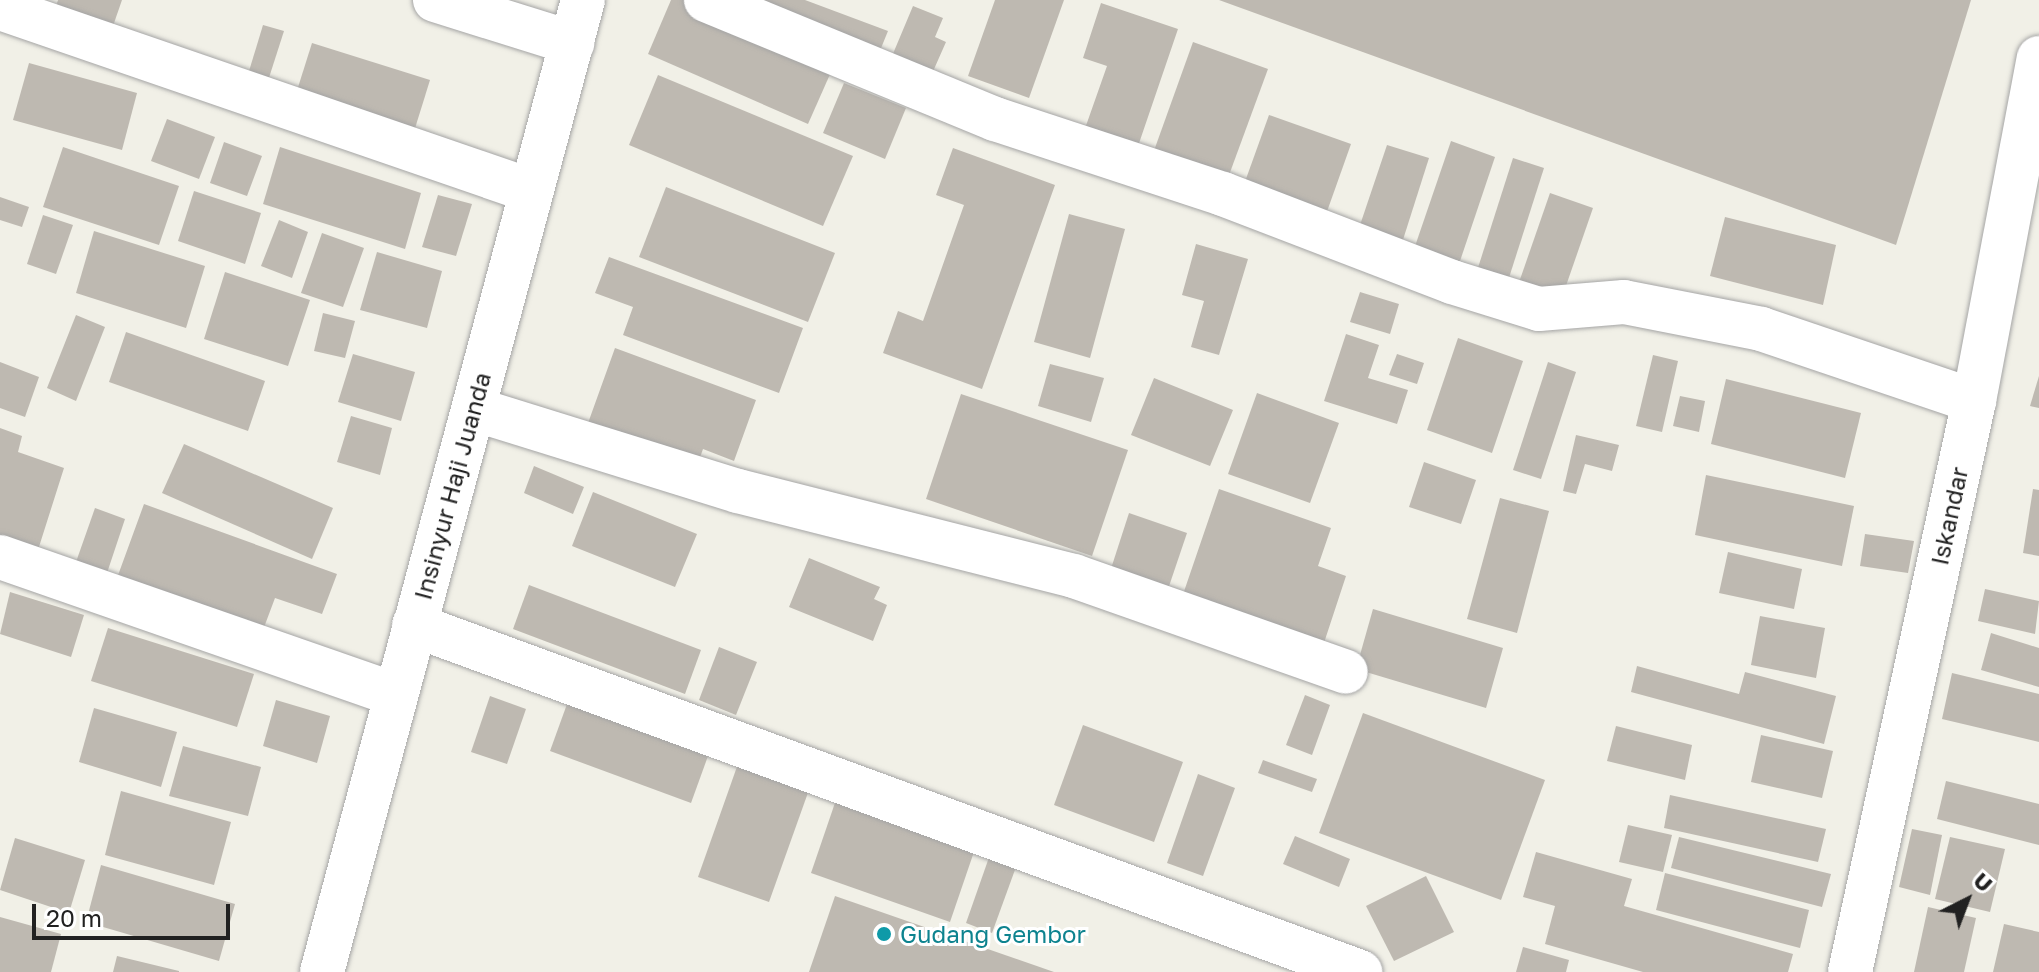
<!DOCTYPE html>
<style>
body{margin:0}
#map{position:relative;width:2039px;height:972px;overflow:hidden;background:#f1f0e7;font-family:"Golos Text",sans-serif}
div>[style]{position:absolute}
.building>*{inset:0;background:#beb9b1}
.roads{filter:drop-shadow(0 0 2px #a5a5a5) drop-shadow(0 0 2px #a5a5a5)}
.minor>*{height:44px;margin:-22px;padding:0 22px;transform-origin:22px;border-radius:22px;background:#fff}
.tertiary>*{height:44px;margin:-22px;padding:0 22px;transform-origin:22px;border-radius:22px;background:#fff}
.dots>*{width:22px;height:22px;translate:-50% -50%;box-sizing:border-box;border:4px solid #fff;border-radius:50%}
span{translate:-50% -50%;white-space:nowrap;text-align:center;line-height:1.15;-webkit-text-stroke:6px #fff;paint-order:stroke}
.street-label{font-size:24px;color:#212121}
.culture-label{font-size:24px;color:#0d838f}
.left{translate:0 -50%;text-align:left}
.north{position:absolute;left:1927px;top:860px;width:80px;height:80px;-webkit-text-stroke:6px #fff;paint-order:stroke;rotate:42deg;font-size:22px;font-weight:700;line-height:32px;text-align:center;color:#212121}
.north::after{content:'';display:block;margin:auto;width:28px;height:36px;background:#212121;clip-path:polygon(50% 0,100% 100%,50% 72%,0 100%)}
.scale{position:absolute;left:32px;top:904px;width:198px;height:36px;box-sizing:border-box;border:4px solid #212121;border-top:0;padding-left:10px;font-size:24px;line-height:28px;white-space:nowrap;color:#212121;-webkit-text-stroke:6px #fff;paint-order:stroke}
</style>
<div id="map">
<div class="building">
<i style="clip-path:polygon(58px 0,122px 0,113px 26px,56px 6px)"></i>
<i style="clip-path:polygon(671px 0,693px 0,835px 63px,808px 124px,648px 54px)"></i>
<i style="clip-path:polygon(725px 0,805px 0,888px 31px,877px 58px)"></i>
<i style="clip-path:polygon(995px 0,1064px 0,1029px 98px,968px 76px)"></i>
<i style="clip-path:polygon(1219px 0,1971px 0,1896px 245px)"></i>
<i style="clip-path:polygon(1101px 3px,1178px 29px,1135px 155px,1082px 137px,1107px 66px,1083px 58px)"></i>
<i style="clip-path:polygon(913px 6px,943px 18px,935px 37px,946px 42px,927px 85px,887px 68px)"></i>
<i style="clip-path:polygon(263px 25px,284px 31px,266px 87px,246px 81px)"></i>
<i style="clip-path:polygon(1193px 42px,1268px 69px,1225px 186px,1151px 159px)"></i>
<i style="clip-path:polygon(312px 43px,430px 80px,412px 138px,294px 100px)"></i>
<i style="clip-path:polygon(29px 63px,137px 93px,122px 150px,13px 120px)"></i>
<i style="clip-path:polygon(658px 75px,853px 156px,823px 226px,629px 145px)"></i>
<i style="clip-path:polygon(844px 83px,906px 108px,885px 159px,823px 133px)"></i>
<i style="clip-path:polygon(1269px 115px,1351px 144px,1324px 220px,1242px 190px)"></i>
<i style="clip-path:polygon(167px 119px,215px 137px,199px 179px,151px 161px)"></i>
<i style="clip-path:polygon(1451px 141px,1495px 157px,1457px 270px,1412px 255px)"></i>
<i style="clip-path:polygon(224px 142px,262px 156px,247px 196px,210px 183px)"></i>
<i style="clip-path:polygon(1387px 145px,1429px 158px,1401px 246px,1358px 231px)"></i>
<i style="clip-path:polygon(63px 147px,179px 186px,159px 245px,43px 207px)"></i>
<i style="clip-path:polygon(280px 147px,421px 193px,405px 249px,263px 204px)"></i>
<i style="clip-path:polygon(953px 148px,1055px 185px,982px 389px,883px 353px,898px 311px,923px 321px,964px 205px,936px 195px)"></i>
<i style="clip-path:polygon(1513px 158px,1544px 168px,1507px 284px,1476px 274px)"></i>
<i style="clip-path:polygon(666px 187px,835px 253px,808px 322px,639px 257px)"></i>
<i style="clip-path:polygon(194px 191px,261px 213px,245px 264px,178px 241px)"></i>
<i style="clip-path:polygon(1550px 193px,1593px 208px,1559px 306px,1516px 291px)"></i>
<i style="clip-path:polygon(438px 195px,472px 204px,456px 256px,422px 247px)"></i>
<i style="clip-path:polygon(0 197px,29px 207px,22px 227px,0 220px)"></i>
<i style="clip-path:polygon(1069px 214px,1125px 229px,1090px 358px,1034px 342px)"></i>
<i style="clip-path:polygon(43px 215px,73px 225px,56px 274px,27px 264px)"></i>
<i style="clip-path:polygon(1725px 217px,1836px 245px,1823px 305px,1710px 276px)"></i>
<i style="clip-path:polygon(279px 220px,308px 232px,292px 278px,261px 266px)"></i>
<i style="clip-path:polygon(94px 231px,205px 266px,186px 328px,76px 293px)"></i>
<i style="clip-path:polygon(322px 233px,364px 248px,343px 307px,301px 293px)"></i>
<i style="clip-path:polygon(1196px 244px,1248px 259px,1219px 355px,1191px 347px,1204px 301px,1182px 295px)"></i>
<i style="clip-path:polygon(377px 252px,442px 271px,427px 328px,360px 310px)"></i>
<i style="clip-path:polygon(609px 257px,803px 328px,779px 393px,623px 335px,633px 307px,595px 293px)"></i>
<i style="clip-path:polygon(225px 272px,310px 300px,288px 366px,204px 339px)"></i>
<i style="clip-path:polygon(1360px 292px,1399px 304px,1390px 334px,1350px 322px)"></i>
<i style="clip-path:polygon(323px 313px,355px 321px,345px 358px,314px 351px)"></i>
<i style="clip-path:polygon(76px 315px,105px 327px,76px 401px,47px 388px)"></i>
<i style="clip-path:polygon(126px 332px,265px 381px,248px 431px,109px 382px)"></i>
<i style="clip-path:polygon(1346px 334px,1379px 345px,1368px 378px,1408px 390px,1397px 424px,1324px 401px)"></i>
<i style="clip-path:polygon(1458px 338px,1523px 361px,1492px 453px,1427px 430px)"></i>
<i style="clip-path:polygon(615px 348px,756px 400px,734px 461px,703px 449px,693px 477px,583px 437px)"></i>
<i style="clip-path:polygon(353px 354px,415px 372px,401px 421px,338px 402px)"></i>
<i style="clip-path:polygon(1397px 354px,1424px 363px,1417px 384px,1389px 375px)"></i>
<i style="clip-path:polygon(1653px 355px,1678px 361px,1662px 432px,1636px 426px)"></i>
<i style="clip-path:polygon(0 362px,39px 377px,25px 417px,0 408px)"></i>
<i style="clip-path:polygon(1548px 362px,1576px 372px,1541px 479px,1513px 470px)"></i>
<i style="clip-path:polygon(1050px 364px,1104px 378px,1091px 422px,1038px 406px)"></i>
<i style="clip-path:polygon(2039px 376px,2039px 408px,2030px 406px)"></i>
<i style="clip-path:polygon(1154px 378px,1233px 410px,1210px 466px,1131px 435px)"></i>
<i style="clip-path:polygon(1726px 379px,1861px 413px,1845px 478px,1711px 444px)"></i>
<i style="clip-path:polygon(1257px 393px,1339px 423px,1310px 503px,1228px 474px)"></i>
<i style="clip-path:polygon(961px 394px,1128px 450px,1092px 556px,926px 499px)"></i>
<i style="clip-path:polygon(1680px 396px,1705px 401px,1699px 432px,1673px 426px)"></i>
<i style="clip-path:polygon(351px 416px,392px 428px,380px 475px,337px 462px)"></i>
<i style="clip-path:polygon(0 428px,22px 436px,18px 452px,64px 468px,38px 550px,0 538px)"></i>
<i style="clip-path:polygon(1576px 435px,1619px 445px,1612px 471px,1585px 464px,1576px 494px,1563px 491px)"></i>
<i style="clip-path:polygon(184px 444px,333px 508px,312px 559px,162px 493px)"></i>
<i style="clip-path:polygon(1424px 462px,1476px 480px,1461px 524px,1409px 507px)"></i>
<i style="clip-path:polygon(534px 466px,584px 487px,573px 514px,524px 493px)"></i>
<i style="clip-path:polygon(1706px 475px,1854px 506px,1842px 566px,1695px 535px)"></i>
<i style="clip-path:polygon(1219px 489px,1331px 528px,1318px 566px,1346px 576px,1319px 658px,1178px 609px)"></i>
<i style="clip-path:polygon(2033px 489px,2039px 490px,2039px 556px,2023px 553px)"></i>
<i style="clip-path:polygon(593px 492px,697px 534px,675px 587px,572px 546px)"></i>
<i style="clip-path:polygon(1500px 498px,1549px 511px,1517px 633px,1467px 619px)"></i>
<i style="clip-path:polygon(144px 504px,337px 574px,322px 614px,275px 598px,263px 630px,117px 578px)"></i>
<i style="clip-path:polygon(95px 508px,125px 519px,107px 573px,76px 562px)"></i>
<i style="clip-path:polygon(1129px 513px,1187px 533px,1164px 601px,1107px 581px)"></i>
<i style="clip-path:polygon(1865px 534px,1914px 541px,1908px 573px,1860px 566px)"></i>
<i style="clip-path:polygon(1728px 552px,1802px 569px,1794px 609px,1719px 593px)"></i>
<i style="clip-path:polygon(809px 558px,880px 587px,874px 599px,887px 605px,873px 641px,789px 607px)"></i>
<i style="clip-path:polygon(529px 585px,701px 650px,685px 694px,513px 629px)"></i>
<i style="clip-path:polygon(1985px 589px,2039px 601px,2035px 634px,1978px 621px)"></i>
<i style="clip-path:polygon(10px 592px,84px 615px,71px 657px,0 634px)"></i>
<i style="clip-path:polygon(1373px 609px,1503px 648px,1486px 708px,1356px 669px)"></i>
<i style="clip-path:polygon(1760px 616px,1825px 628px,1816px 678px,1751px 665px)"></i>
<i style="clip-path:polygon(108px 628px,254px 674px,237px 727px,91px 681px)"></i>
<i style="clip-path:polygon(1991px 633px,2039px 648px,2039px 687px,1981px 670px)"></i>
<i style="clip-path:polygon(719px 647px,757px 662px,736px 715px,699px 700px)"></i>
<i style="clip-path:polygon(1637px 666px,1739px 694px,1745px 672px,1836px 696px,1824px 744px,1631px 692px)"></i>
<i style="clip-path:polygon(1952px 673px,2039px 694px,2039px 742px,1942px 719px)"></i>
<i style="clip-path:polygon(571px 693px,712px 745px,691px 803px,550px 751px)"></i>
<i style="clip-path:polygon(1305px 695px,1330px 705px,1312px 755px,1286px 745px)"></i>
<i style="clip-path:polygon(490px 696px,526px 709px,507px 764px,471px 752px)"></i>
<i style="clip-path:polygon(276px 700px,330px 716px,317px 763px,263px 746px)"></i>
<i style="clip-path:polygon(94px 708px,177px 732px,161px 787px,79px 762px)"></i>
<i style="clip-path:polygon(1363px 713px,1545px 780px,1501px 900px,1319px 833px)"></i>
<i style="clip-path:polygon(1083px 725px,1183px 762px,1154px 842px,1054px 805px)"></i>
<i style="clip-path:polygon(1616px 726px,1692px 745px,1685px 780px,1607px 761px)"></i>
<i style="clip-path:polygon(1761px 735px,1833px 751px,1822px 798px,1751px 782px)"></i>
<i style="clip-path:polygon(183px 746px,261px 767px,248px 816px,169px 796px)"></i>
<i style="clip-path:polygon(1263px 760px,1317px 779px,1312px 792px,1258px 773px)"></i>
<i style="clip-path:polygon(739px 761px,810px 787px,769px 902px,698px 877px)"></i>
<i style="clip-path:polygon(1198px 774px,1235px 788px,1203px 876px,1167px 863px)"></i>
<i style="clip-path:polygon(1946px 781px,2039px 804px,2039px 845px,1937px 819px)"></i>
<i style="clip-path:polygon(121px 791px,231px 822px,214px 885px,105px 855px)"></i>
<i style="clip-path:polygon(838px 794px,977px 843px,950px 922px,811px 873px)"></i>
<i style="clip-path:polygon(1670px 795px,1826px 829px,1818px 862px,1664px 828px)"></i>
<i style="clip-path:polygon(1628px 825px,1672px 835px,1663px 872px,1619px 862px)"></i>
<i style="clip-path:polygon(1912px 829px,1942px 835px,1930px 895px,1899px 887px)"></i>
<i style="clip-path:polygon(1295px 836px,1350px 859px,1339px 887px,1283px 864px)"></i>
<i style="clip-path:polygon(1679px 837px,1831px 874px,1822px 907px,1671px 868px)"></i>
<i style="clip-path:polygon(1950px 837px,2005px 849px,1990px 912px,1935px 899px)"></i>
<i style="clip-path:polygon(15px 838px,85px 860px,69px 913px,0 890px)"></i>
<i style="clip-path:polygon(993px 846px,1020px 856px,992px 933px,966px 923px)"></i>
<i style="clip-path:polygon(1536px 852px,1632px 879px,1624px 906px,1793px 954px,1788px 972px,1643px 972px,1545px 944px,1555px 906px,1523px 897px)"></i>
<i style="clip-path:polygon(101px 865px,235px 904px,219px 961px,86px 922px)"></i>
<i style="clip-path:polygon(1665px 873px,1809px 910px,1800px 948px,1656px 910px)"></i>
<i style="clip-path:polygon(1426px 876px,1454px 932px,1394px 961px,1366px 906px)"></i>
<i style="clip-path:polygon(835px 896px,1054px 972px,809px 972px)"></i>
<i style="clip-path:polygon(1928px 907px,1976px 918px,1964px 972px,1914px 972px)"></i>
<i style="clip-path:polygon(0 917px,61px 934px,51px 972px,0 972px)"></i>
<i style="clip-path:polygon(2004px 924px,2039px 932px,2039px 972px,1993px 972px)"></i>
<i style="clip-path:polygon(1523px 947px,1569px 960px,1566px 972px,1516px 972px)"></i>
<i style="clip-path:polygon(117px 956px,179px 971px,179px 972px,113px 972px)"></i>
</div>
<div class="roads">
<div class="minor">
<i style="left:435px;top:0;width:144px;rotate:17.4deg"></i>
<i style="left:706px;top:0;width:313px;rotate:22.4deg"></i>
<i style="left:995px;top:119px;width:240px;rotate:18.2deg"></i>
<i style="left:1223px;top:194px;width:245px;rotate:21deg"></i>
<i style="left:1452px;top:282px;width:91px;rotate:17.2deg"></i>
<i style="left:1539px;top:309px;width:85px;rotate:-4.7deg"></i>
<i style="left:1624px;top:302px;width:140px;rotate:11.1deg"></i>
<i style="left:1761px;top:329px;width:225px;rotate:18.7deg"></i>
<i style="left:0;top:8px;width:559px;rotate:18.99deg"></i>
<i style="left:474px;top:409px;width:276px;rotate:17.3deg"></i>
<i style="left:738px;top:491px;width:347px;rotate:14.2deg"></i>
<i style="left:1074px;top:576px;width:288px;rotate:19.4deg"></i>
<i style="left:0;top:557px;width:419px;rotate:19.2deg"></i>
<i style="left:414px;top:625px;width:1008px;rotate:20.14deg"></i>
<i style="left:1850px;top:972px;width:584px;rotate:-77.75deg"></i>
<i style="left:1974px;top:401px;width:349px;rotate:-79.3deg"></i>
</div>
<div class="tertiary">
<i style="left:322px;top:972px;width:1006px;rotate:-74.97deg"></i>
</div>
</div>
<div class="dots">
<i style="left:884px;top:934px;background:#0f9aa8"></i>
</div>
<div class="street-label">
<span style="left:452px;top:486px;rotate:-75deg">Insinyur Haji Juanda</span>
<span style="left:1949px;top:516px;rotate:-78deg">Iskandar</span>
</div>
<div class="culture-label">
<span class="left" style="left:900px;top:934px">Gudang Gembor</span>
</div>
<div class="north">U</div>
<div class="scale">20 m</div>
</div>
